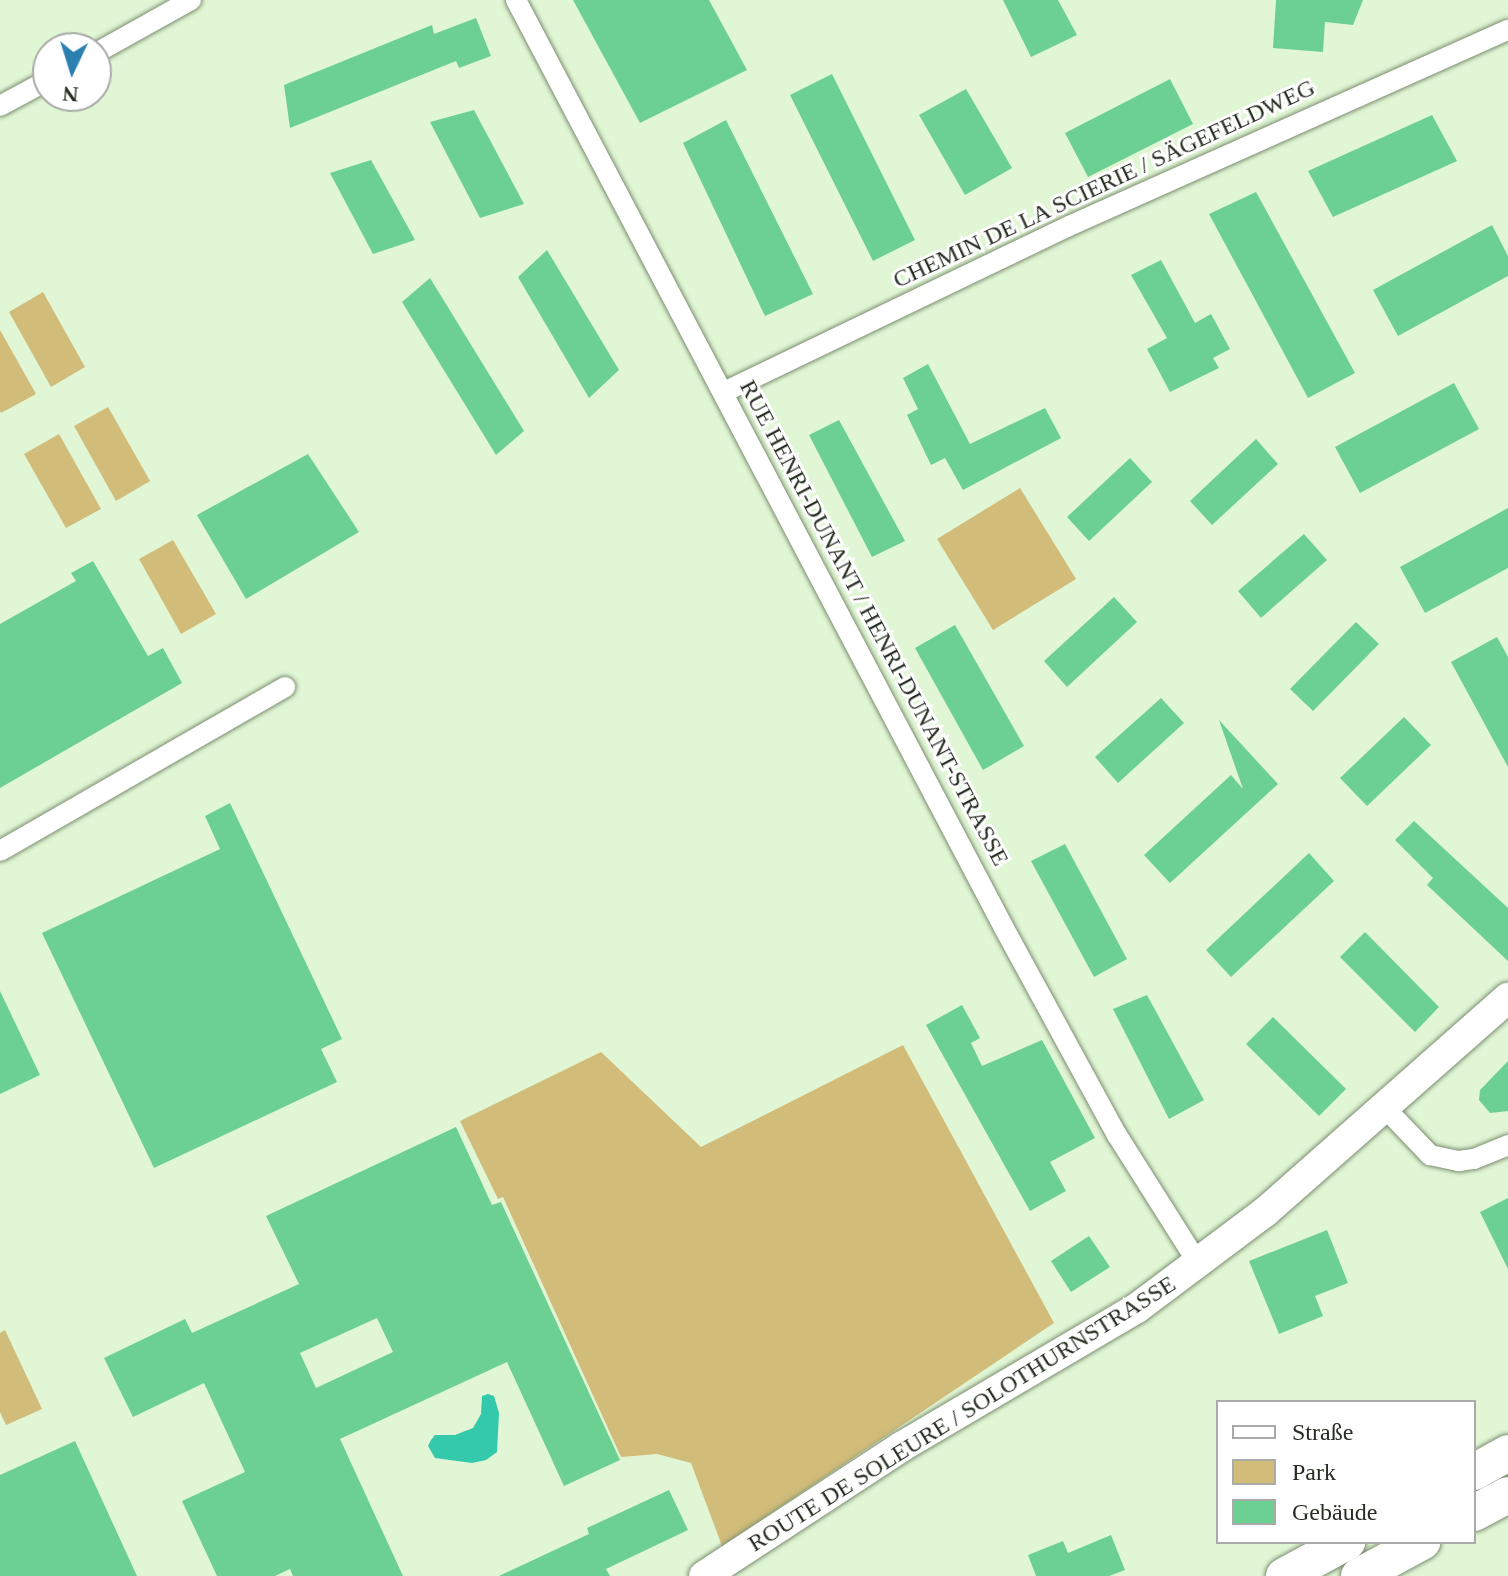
<!DOCTYPE html>
<meta charset="utf-8">
<style>
body{margin:0}
#map{position:relative;width:1508px;height:1576px;overflow:hidden;background:#e1f6d5;font-family:Georgia,serif}
div>[style]{position:absolute}
.green>*{inset:0;background:#d1bc7a}
.water>*{inset:0;background:#35c9ab}
.building>*{inset:0;background:#6dd093}
.roads{filter:drop-shadow(0 0 2px #7b8e70) drop-shadow(0 0 2px #7b8e70)}
.street>*{height:20px;margin:-10px;padding:0 10px;transform-origin:10px;border-radius:10px;background:#fff}
.primary>*{height:30px;margin:-15px;padding:0 15px;transform-origin:15px;border-radius:15px;background:#fff}
.highway>*{height:36px;margin:-18px;padding:0 18px;transform-origin:18px;border-radius:18px;background:#fff}
span{translate:-50% -50%;white-space:nowrap;text-align:center;line-height:1.15;-webkit-text-stroke:6px #fff;paint-order:stroke}
.street-label{font-size:24px;color:#262e22}
.legend{position:absolute;left:1216px;top:1400px;width:260px;height:144px;box-sizing:border-box;background:#fff;border:2px solid #a8aba7;margin:0;padding:10px 14px;list-style:none;font-size:24px;color:#262e22}
.legend li{display:flex;align-items:center;gap:16px;height:40px}
.legend b{width:40px;border:2px solid #a8aba7}
.north{position:absolute;left:32px;top:32px;width:80px;height:80px;box-sizing:border-box;background:#fff;border:2px solid #a8aba7;border-radius:50%;rotate:184deg;font-size:22px;font-weight:700;line-height:32px;text-align:center;color:#262e22}
.north::after{content:'';display:block;margin:auto;width:28px;height:36px;background:#2c80b0;clip-path:polygon(50% 0,100% 100%,50% 72%,0 100%)}
</style>
<div id="map">
<div class="green">
<i style="clip-path:polygon(43px 292px,85px 367px,51px 387px,9px 312px)"></i>
<i style="clip-path:polygon(0 330px,36px 394px,1px 413px,0 411px)"></i>
<i style="clip-path:polygon(108px 407px,150px 481px,116px 501px,74px 426px)"></i>
<i style="clip-path:polygon(59px 434px,101px 509px,66px 528px,24px 454px)"></i>
<i style="clip-path:polygon(1020px 488px,1076px 579px,993px 630px,937px 539px)"></i>
<i style="clip-path:polygon(173px 540px,216px 614px,181px 634px,139px 559px)"></i>
<i style="clip-path:polygon(903px 1045px,1054px 1323px,722px 1546px,691px 1463px,657px 1454px,621px 1457px,503px 1197px,498px 1199px,460px 1121px,601px 1052px,701px 1147px)"></i>
<i style="clip-path:polygon(5px 1330px,42px 1409px,6px 1425px,0 1412px,0 1333px)"></i>
</div>
<div class="water">
<i style="clip-path:polygon(488px 1394px,494px 1396px,499px 1413px,497px 1452px,486px 1460px,472px 1463px,435px 1458px,428px 1446px,431px 1440px,435px 1435px,455px 1435px,473px 1428px,481px 1414px,482px 1396px)"></i>
</div>
<div class="building">
<i style="clip-path:polygon(573px 0,709px 0,747px 70px,640px 123px)"></i>
<i style="clip-path:polygon(1003px 0,1058px 0,1077px 35px,1031px 57px)"></i>
<i style="clip-path:polygon(1276px 0,1363px 0,1353px 25px,1325px 22px,1323px 52px,1273px 48px)"></i>
<i style="clip-path:polygon(476px 18px,491px 56px,459px 68px,456px 61px,290px 128px,284px 85px,432px 25px,434px 34px)"></i>
<i style="clip-path:polygon(832px 74px,915px 240px,873px 261px,790px 95px)"></i>
<i style="clip-path:polygon(1170px 79px,1193px 124px,1088px 177px,1065px 133px)"></i>
<i style="clip-path:polygon(966px 89px,1012px 168px,965px 195px,919px 115px)"></i>
<i style="clip-path:polygon(474px 110px,524px 204px,480px 218px,430px 122px)"></i>
<i style="clip-path:polygon(1432px 115px,1457px 161px,1333px 217px,1308px 171px)"></i>
<i style="clip-path:polygon(726px 120px,813px 294px,765px 316px,683px 143px)"></i>
<i style="clip-path:polygon(371px 160px,415px 240px,373px 254px,330px 173px)"></i>
<i style="clip-path:polygon(1256px 192px,1355px 373px,1308px 398px,1209px 214px)"></i>
<i style="clip-path:polygon(1492px 225px,1508px 256px,1508px 276px,1398px 336px,1373px 290px)"></i>
<i style="clip-path:polygon(547px 250px,619px 370px,589px 398px,518px 277px)"></i>
<i style="clip-path:polygon(1161px 260px,1195px 323px,1211px 314px,1230px 349px,1213px 358px,1219px 368px,1170px 392px,1147px 349px,1167px 338px,1131px 275px)"></i>
<i style="clip-path:polygon(430px 278px,524px 431px,496px 455px,402px 302px)"></i>
<i style="clip-path:polygon(928px 364px,970px 444px,1045px 408px,1061px 438px,963px 490px,945px 458px,931px 465px,907px 415px,918px 409px,903px 378px)"></i>
<i style="clip-path:polygon(1454px 383px,1479px 429px,1360px 493px,1335px 447px)"></i>
<i style="clip-path:polygon(839px 420px,905px 541px,872px 557px,809px 435px)"></i>
<i style="clip-path:polygon(1256px 439px,1278px 464px,1212px 525px,1190px 501px)"></i>
<i style="clip-path:polygon(308px 454px,359px 532px,246px 599px,197px 515px)"></i>
<i style="clip-path:polygon(1130px 458px,1152px 482px,1089px 541px,1067px 517px)"></i>
<i style="clip-path:polygon(1508px 508px,1508px 568px,1425px 613px,1400px 567px)"></i>
<i style="clip-path:polygon(1304px 534px,1327px 560px,1261px 618px,1238px 591px)"></i>
<i style="clip-path:polygon(93px 561px,148px 656px,163px 648px,182px 683px,0 788px,0 624px,76px 581px,71px 573px)"></i>
<i style="clip-path:polygon(1114px 597px,1137px 622px,1067px 687px,1044px 661px)"></i>
<i style="clip-path:polygon(1356px 622px,1379px 644px,1313px 711px,1290px 689px)"></i>
<i style="clip-path:polygon(955px 625px,1024px 746px,983px 770px,915px 648px)"></i>
<i style="clip-path:polygon(1497px 637px,1508px 657px,1508px 767px,1451px 662px)"></i>
<i style="clip-path:polygon(1161px 698px,1184px 723px,1118px 783px,1095px 757px)"></i>
<i style="clip-path:polygon(1404px 717px,1431px 745px,1367px 806px,1340px 778px)"></i>
<i style="clip-path:polygon(1219px 720px,1278px 784px,1170px 883px,1144px 855px,1231px 775px,1243px 789px)"></i>
<i style="clip-path:polygon(230px 803px,342px 1039px,321px 1049px,337px 1082px,154px 1168px,42px 933px,220px 849px,205px 816px)"></i>
<i style="clip-path:polygon(1414px 821px,1508px 908px,1508px 961px,1427px 885px,1433px 878px,1395px 840px)"></i>
<i style="clip-path:polygon(1065px 844px,1127px 959px,1094px 977px,1031px 861px)"></i>
<i style="clip-path:polygon(1309px 853px,1334px 881px,1231px 977px,1206px 950px)"></i>
<i style="clip-path:polygon(1365px 932px,1439px 1007px,1415px 1032px,1340px 957px)"></i>
<i style="clip-path:polygon(0 991px,40px 1075px,0 1094px)"></i>
<i style="clip-path:polygon(1147px 995px,1204px 1100px,1169px 1119px,1113px 1009px)"></i>
<i style="clip-path:polygon(962px 1005px,980px 1038px,971px 1043px,982px 1066px,1042px 1040px,1095px 1138px,1050px 1162px,1066px 1191px,1030px 1211px,926px 1025px)"></i>
<i style="clip-path:polygon(1273px 1017px,1346px 1089px,1319px 1116px,1246px 1044px)"></i>
<i style="clip-path:polygon(1508px 1061px,1508px 1111px,1490px 1113px,1479px 1100px,1480px 1090px)"></i>
<i style="clip-path:polygon(evenodd,456px 1127px,492px 1205px,501px 1202px,620px 1460px,564px 1486px,507px 1362px,340px 1439px,403px 1576px,293px 1576px,290px 1569px,275px 1576px,217px 1576px,182px 1501px,245px 1472px,204px 1383px,133px 1417px,104px 1358px,185px 1319px,192px 1333px,299px 1284px,266px 1216px,456px 1127px,377px 1318px,393px 1352px,316px 1388px,300px 1353px,377px 1318px)"></i>
<i style="clip-path:polygon(1508px 1198px,1508px 1269px,1480px 1212px)"></i>
<i style="clip-path:polygon(1327px 1230px,1348px 1283px,1315px 1296px,1323px 1316px,1279px 1334px,1249px 1261px)"></i>
<i style="clip-path:polygon(1089px 1236px,1110px 1267px,1071px 1292px,1051px 1261px)"></i>
<i style="clip-path:polygon(75px 1441px,137px 1576px,0 1576px,0 1475px)"></i>
<i style="clip-path:polygon(669px 1490px,688px 1530px,606px 1569px,610px 1576px,499px 1576px,589px 1534px,587px 1528px)"></i>
<i style="clip-path:polygon(1111px 1535px,1125px 1570px,1109px 1576px,1036px 1576px,1028px 1555px,1063px 1541px,1068px 1553px)"></i>
</div>
<div class="roads">
<div class="street">
<i style="left:516px;top:0;width:1048px;rotate:62.26deg"></i>
<i style="left:1004px;top:928px;width:236px;rotate:61.4deg"></i>
<i style="left:1117px;top:1135px;width:151px;rotate:57.7deg"></i>
<i style="left:96px;top:53px;width:109px;rotate:-29.2deg"></i>
<i style="left:0;top:106px;width:55px;rotate:-28.4deg"></i>
<i style="left:724px;top:392px;width:383px;rotate:-25.7deg"></i>
<i style="left:1069px;top:226px;width:481px;rotate:-24.1deg"></i>
<i style="left:0;top:851px;width:329px;rotate:-29.9deg"></i>
<i style="left:1386px;top:1109px;width:64px;rotate:46.3deg"></i>
<i style="left:1430px;top:1155px;width:30px;rotate:12deg"></i>
<i style="left:1459px;top:1161px;width:15px;rotate:-8deg"></i>
<i style="left:1474px;top:1159px;width:37px;rotate:-22deg"></i>
</div>
<div class="primary">
<i style="left:704px;top:1576px;width:235px;rotate:-33.2deg"></i>
<i style="left:901px;top:1447px;width:274px;rotate:-30.5deg"></i>
<i style="left:1137px;top:1308px;width:160px;rotate:-36.9deg"></i>
<i style="left:1265px;top:1212px;width:324px;rotate:-41.4deg"></i>
</div>
<div class="highway">
<i style="left:1474px;top:1472px;width:39px;rotate:-29deg"></i>
<i style="left:1474px;top:1513px;width:38px;rotate:-28deg"></i>
<i style="left:1284px;top:1576px;width:72px;rotate:-28.4deg"></i>
<i style="left:1359px;top:1576px;width:72px;rotate:-28.4deg"></i>
</div>
</div>
<div class="street-label">
<span style="left:1104px;top:184px;rotate:-25deg">CHEMIN DE LA SCIERIE / SÄGEFELDWEG</span>
<span style="left:874px;top:623px;rotate:62deg">RUE HENRI-DUNANT / HENRI-DUNANT-STRASSE</span>
<span style="left:962px;top:1414px;rotate:-32deg">ROUTE DE SOLEURE / SOLOTHURNSTRASSE</span>
</div>
<ul class="legend">
<li><b style="height:10px;background:#fff"></b>Straße</li>
<li><b style="height:22px;background:#d1bc7a"></b>Park</li>
<li><b style="height:22px;background:#6dd093"></b>Gebäude</li>
</ul>
<div class="north">N</div>
</div>
